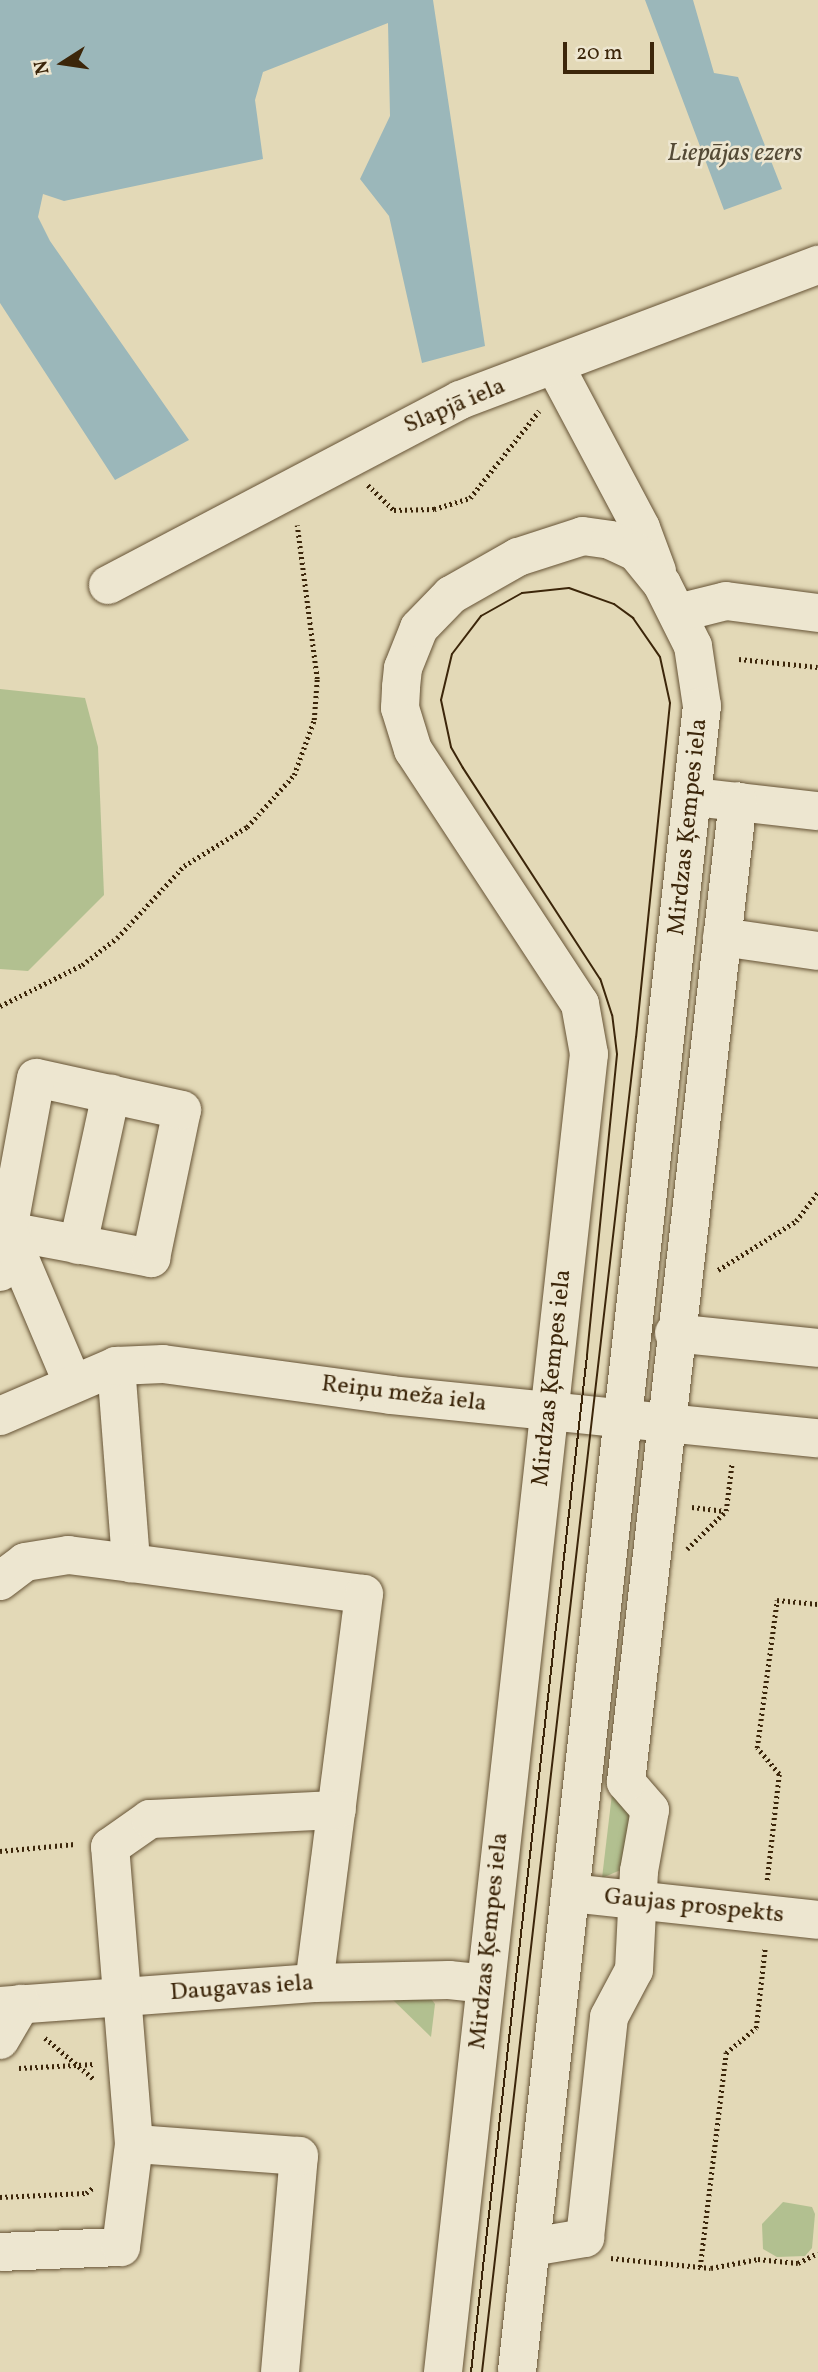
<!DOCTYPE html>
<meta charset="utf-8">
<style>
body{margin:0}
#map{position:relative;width:818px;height:2372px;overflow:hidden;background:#e3d9b7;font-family:Vollkorn,serif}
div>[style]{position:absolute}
.green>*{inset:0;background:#b2c090}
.water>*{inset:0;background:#9bb7ba}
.path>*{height:4.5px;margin-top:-2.25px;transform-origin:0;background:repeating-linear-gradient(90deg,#3c260a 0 2px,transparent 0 5.5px)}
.roads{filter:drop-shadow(0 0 2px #665335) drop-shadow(0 0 2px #665335)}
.minor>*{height:38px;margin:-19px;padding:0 19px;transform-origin:19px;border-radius:19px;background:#ede6d0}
.tram>*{height:2px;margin:-1px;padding:0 1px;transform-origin:1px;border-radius:1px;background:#3c260a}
span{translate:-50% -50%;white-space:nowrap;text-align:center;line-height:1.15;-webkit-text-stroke:5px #ede6d0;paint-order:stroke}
.street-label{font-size:24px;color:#3c260a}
.water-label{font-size:26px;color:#544a36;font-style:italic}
.north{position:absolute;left:28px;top:28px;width:70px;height:70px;-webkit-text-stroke:5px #ede6d0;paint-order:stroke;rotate:258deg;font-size:19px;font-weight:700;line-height:28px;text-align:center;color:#3c260a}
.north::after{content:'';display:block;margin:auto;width:24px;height:32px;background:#3c260a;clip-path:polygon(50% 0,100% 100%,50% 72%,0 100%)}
.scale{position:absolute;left:563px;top:42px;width:91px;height:32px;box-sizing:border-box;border:4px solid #3c260a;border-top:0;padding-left:9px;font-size:21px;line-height:24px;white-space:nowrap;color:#3c260a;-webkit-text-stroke:5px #ede6d0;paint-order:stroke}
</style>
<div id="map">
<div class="green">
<i style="clip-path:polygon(0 689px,85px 698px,98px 747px,104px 895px,28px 971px,0 969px)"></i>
<i style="clip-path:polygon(612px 1794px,632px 1816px,623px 1869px,602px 1878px)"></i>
<i style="clip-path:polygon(429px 1996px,435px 2004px,431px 2037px,393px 2000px)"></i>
<i style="clip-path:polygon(783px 2202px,812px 2207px,815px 2214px,812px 2248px,805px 2256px,777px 2257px,763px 2249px,762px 2224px)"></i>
</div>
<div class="water">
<i style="clip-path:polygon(0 0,433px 0,485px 346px,422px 363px,389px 216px,360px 179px,390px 116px,388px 23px,263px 72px,255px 100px,263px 159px,64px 201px,43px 194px,38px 217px,50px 241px,189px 440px,115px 480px,0 303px)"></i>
<i style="clip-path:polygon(645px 0,693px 0,714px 73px,738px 77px,782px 189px,724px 210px)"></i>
</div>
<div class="path">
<i style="left:368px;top:485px;width:36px;rotate:44deg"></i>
<i style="left:394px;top:510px;width:40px;rotate:-1.4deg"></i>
<i style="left:434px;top:509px;width:38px;rotate:-17deg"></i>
<i style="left:470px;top:498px;width:111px;rotate:-51.6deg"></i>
<i style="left:739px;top:659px;width:79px;rotate:5.8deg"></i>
<i style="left:0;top:1006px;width:92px;rotate:-26.6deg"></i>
<i style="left:82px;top:965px;width:44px;rotate:-37.6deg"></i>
<i style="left:117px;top:938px;width:98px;rotate:-47.1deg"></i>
<i style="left:184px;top:866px;width:74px;rotate:-31.8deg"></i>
<i style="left:247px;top:827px;width:70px;rotate:-47.9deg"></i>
<i style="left:294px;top:775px;width:59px;rotate:-70deg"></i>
<i style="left:314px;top:720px;width:41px;rotate:-85.8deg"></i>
<i style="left:317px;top:679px;width:155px;rotate:-97.4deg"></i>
<i style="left:718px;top:1270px;width:92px;rotate:-32.1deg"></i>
<i style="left:796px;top:1221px;width:36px;rotate:-53deg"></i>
<i style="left:692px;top:1507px;width:33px;rotate:7deg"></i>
<i style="left:687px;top:1549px;width:54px;rotate:-44.3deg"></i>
<i style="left:726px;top:1511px;width:49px;rotate:-83deg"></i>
<i style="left:0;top:1851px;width:75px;rotate:-5.3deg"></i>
<i style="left:767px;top:1880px;width:107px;rotate:-83.5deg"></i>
<i style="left:779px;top:1774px;width:34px;rotate:-130deg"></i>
<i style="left:757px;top:1748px;width:149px;rotate:-82.3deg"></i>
<i style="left:777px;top:1600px;width:41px;rotate:5.6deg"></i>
<i style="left:45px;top:2038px;width:65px;rotate:40deg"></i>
<i style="left:19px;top:2068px;width:76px;rotate:-3deg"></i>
<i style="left:0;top:2197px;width:86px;rotate:-2.7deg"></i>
<i style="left:86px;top:2193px;width:10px;rotate:-37deg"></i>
<i style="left:611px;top:2258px;width:100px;rotate:5.7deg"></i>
<i style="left:711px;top:2268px;width:48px;rotate:-10.8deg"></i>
<i style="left:758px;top:2259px;width:40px;rotate:5.7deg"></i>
<i style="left:798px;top:2263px;width:22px;rotate:-27deg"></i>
<i style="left:700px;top:2267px;width:216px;rotate:-83.1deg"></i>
<i style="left:726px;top:2053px;width:39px;rotate:-40deg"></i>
<i style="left:756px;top:2028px;width:81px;rotate:-83.6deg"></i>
</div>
<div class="roads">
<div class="minor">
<i style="left:555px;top:366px;width:183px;rotate:62deg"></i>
<i style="left:641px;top:528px;width:46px;rotate:69.6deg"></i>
<i style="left:108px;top:585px;width:398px;rotate:-27.7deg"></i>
<i style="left:460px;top:400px;width:383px;rotate:-20.7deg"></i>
<i style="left:678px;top:613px;width:49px;rotate:-14deg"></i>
<i style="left:726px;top:601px;width:93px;rotate:7.4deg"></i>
<i style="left:712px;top:799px;width:107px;rotate:6.5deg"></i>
<i style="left:722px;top:937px;width:97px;rotate:8.3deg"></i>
<i style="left:78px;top:1245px;width:155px;rotate:-77.7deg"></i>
<i style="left:0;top:1272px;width:42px;rotate:-79deg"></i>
<i style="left:8px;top:1231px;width:146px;rotate:10.7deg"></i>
<i style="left:151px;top:1258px;width:151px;rotate:-78.2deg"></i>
<i style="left:182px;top:1110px;width:149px;rotate:-167.6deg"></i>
<i style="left:36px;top:1078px;width:156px;rotate:100.4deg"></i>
<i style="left:8px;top:1231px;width:164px;rotate:67deg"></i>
<i style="left:674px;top:1333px;width:145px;rotate:5.9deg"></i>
<i style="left:116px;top:1366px;width:198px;rotate:85.6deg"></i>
<i style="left:131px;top:1563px;width:235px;rotate:7.6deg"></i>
<i style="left:364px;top:1594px;width:392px;rotate:97.3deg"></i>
<i style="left:0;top:1416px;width:126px;rotate:-23.3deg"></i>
<i style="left:116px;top:1366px;width:47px;rotate:-2.4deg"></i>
<i style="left:163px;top:1364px;width:230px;rotate:7.7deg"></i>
<i style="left:391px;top:1395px;width:429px;rotate:5.8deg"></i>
<i style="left:0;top:1581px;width:31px;rotate:-37deg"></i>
<i style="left:25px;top:1562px;width:44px;rotate:-9.2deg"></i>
<i style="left:68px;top:1555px;width:64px;rotate:7.2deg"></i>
<i style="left:570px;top:1893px;width:249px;rotate:6.2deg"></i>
<i style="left:0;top:2006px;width:315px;rotate:-4.2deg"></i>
<i style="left:314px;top:1983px;width:135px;rotate:-1.3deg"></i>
<i style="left:449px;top:1980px;width:36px;rotate:6deg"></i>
<i style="left:0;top:2040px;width:42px;rotate:-59.7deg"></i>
<i style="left:531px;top:2247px;width:55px;rotate:-9.5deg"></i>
<i style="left:585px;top:2238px;width:222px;rotate:-83.8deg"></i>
<i style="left:609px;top:2017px;width:53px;rotate:-62deg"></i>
<i style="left:634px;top:1970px;width:99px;rotate:-87.1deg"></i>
<i style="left:639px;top:1871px;width:62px;rotate:-79.8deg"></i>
<i style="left:650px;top:1810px;width:37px;rotate:-131deg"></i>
<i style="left:626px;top:1782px;width:987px;rotate:-83.49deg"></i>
<i style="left:0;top:2252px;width:121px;rotate:-2.4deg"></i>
<i style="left:121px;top:2247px;width:104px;rotate:-82.8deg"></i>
<i style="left:280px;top:2372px;width:217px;rotate:-85deg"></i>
<i style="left:299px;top:2156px;width:165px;rotate:-175.8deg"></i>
<i style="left:134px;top:2144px;width:298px;rotate:-94.6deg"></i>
<i style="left:110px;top:1847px;width:49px;rotate:-35deg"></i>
<i style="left:150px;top:1819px;width:187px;rotate:-2.8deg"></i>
<i style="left:443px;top:2372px;width:1326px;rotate:-83.68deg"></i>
<i style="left:589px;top:1054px;width:51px;rotate:-100.2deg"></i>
<i style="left:580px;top:1004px;width:304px;rotate:-123.3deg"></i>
<i style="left:413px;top:750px;width:44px;rotate:-107.2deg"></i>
<i style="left:400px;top:708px;width:21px;rotate:-87deg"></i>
<i style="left:401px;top:687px;width:19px;rotate:-84deg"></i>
<i style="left:403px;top:668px;width:43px;rotate:-68.2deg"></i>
<i style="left:419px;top:628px;width:46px;rotate:-45.9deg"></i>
<i style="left:451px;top:595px;width:77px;rotate:-29.6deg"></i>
<i style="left:518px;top:557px;width:68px;rotate:-17.9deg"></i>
<i style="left:583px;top:536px;width:27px;rotate:8deg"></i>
<i style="left:610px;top:540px;width:29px;rotate:25deg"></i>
<i style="left:636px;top:552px;width:41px;rotate:50.9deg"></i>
<i style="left:662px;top:584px;width:69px;rotate:63.4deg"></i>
<i style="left:693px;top:646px;width:61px;rotate:81.5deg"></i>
<i style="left:702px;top:706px;width:1676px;rotate:96.34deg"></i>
</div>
</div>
<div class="tram">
<i style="left:471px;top:2372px;width:1024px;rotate:-83.49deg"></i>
<i style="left:587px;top:1355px;width:302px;rotate:-84.3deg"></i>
<i style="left:617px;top:1054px;width:39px;rotate:-97deg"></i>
<i style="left:612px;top:1015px;width:38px;rotate:-108deg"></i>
<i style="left:600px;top:979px;width:252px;rotate:-123deg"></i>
<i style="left:463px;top:768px;width:24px;rotate:-120deg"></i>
<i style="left:451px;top:747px;width:48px;rotate:-102deg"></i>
<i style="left:441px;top:700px;width:47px;rotate:-76.6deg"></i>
<i style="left:452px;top:654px;width:48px;rotate:-52.7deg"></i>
<i style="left:481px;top:616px;width:47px;rotate:-29.3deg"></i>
<i style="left:522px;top:593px;width:47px;rotate:-6.1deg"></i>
<i style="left:569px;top:588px;width:48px;rotate:19.6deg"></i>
<i style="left:614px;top:604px;width:24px;rotate:36deg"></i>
<i style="left:633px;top:618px;width:47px;rotate:55.3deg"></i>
<i style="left:660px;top:657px;width:47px;rotate:77.7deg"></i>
<i style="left:670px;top:703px;width:336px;rotate:95.8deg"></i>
<i style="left:636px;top:1037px;width:1344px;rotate:96.58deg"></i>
</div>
<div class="street-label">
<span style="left:455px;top:407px;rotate:-23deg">Slapjā iela</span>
<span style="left:689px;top:827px;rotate:-84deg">Mirdzas Ķempes iela</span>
<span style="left:553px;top:1378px;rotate:-84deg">Mirdzas Ķempes iela</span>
<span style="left:404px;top:1395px;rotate:7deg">Reiņu meža iela</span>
<span style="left:694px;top:1907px;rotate:6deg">Gaujas prospekts</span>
<span style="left:490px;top:1941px;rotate:-84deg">Mirdzas Ķempes iela</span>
<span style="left:242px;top:1989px;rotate:-4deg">Daugavas iela</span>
</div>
<div class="water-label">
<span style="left:735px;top:154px">Liepājas ezers</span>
</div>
<div class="north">N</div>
<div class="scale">20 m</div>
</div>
